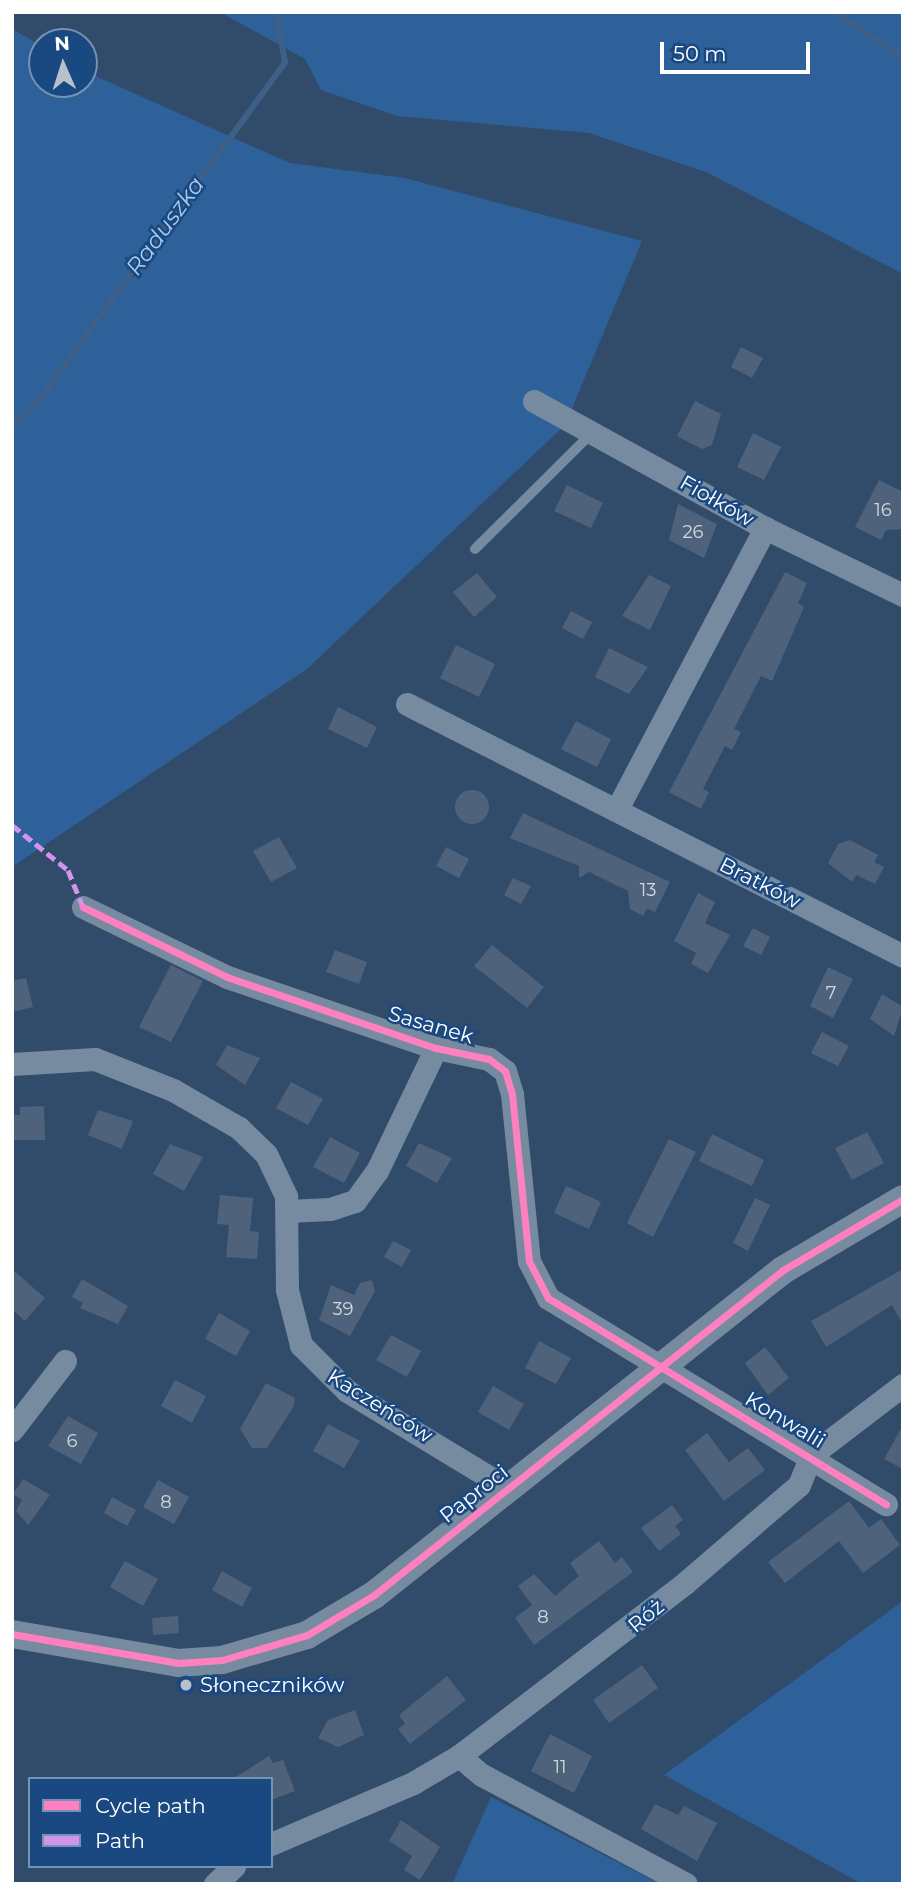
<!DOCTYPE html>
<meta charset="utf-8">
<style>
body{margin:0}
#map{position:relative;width:915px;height:1896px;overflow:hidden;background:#314b6a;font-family:Montserrat,sans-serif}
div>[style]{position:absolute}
.green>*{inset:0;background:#2e6099}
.stream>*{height:6px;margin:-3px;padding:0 3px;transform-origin:3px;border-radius:3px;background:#3e6088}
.building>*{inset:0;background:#4e637b}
.round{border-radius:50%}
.service>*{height:10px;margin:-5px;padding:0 5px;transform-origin:5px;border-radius:5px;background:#778ba0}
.minor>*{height:23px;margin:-11.5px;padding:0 11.5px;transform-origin:11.5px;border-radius:11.5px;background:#778ba0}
.tertiary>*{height:28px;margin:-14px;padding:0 14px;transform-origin:14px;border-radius:14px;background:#778ba0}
.quiet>*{height:5px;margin-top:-2.5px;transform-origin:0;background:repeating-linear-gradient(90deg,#d193ec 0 10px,transparent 0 15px)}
.cycleway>*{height:7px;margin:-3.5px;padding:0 3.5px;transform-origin:3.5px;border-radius:3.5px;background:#ff80c0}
.dots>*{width:19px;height:19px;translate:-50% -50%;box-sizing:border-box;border:4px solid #1a4981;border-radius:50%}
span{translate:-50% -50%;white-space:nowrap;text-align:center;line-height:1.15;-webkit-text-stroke:5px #1a4981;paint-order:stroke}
.number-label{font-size:18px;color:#d3d8de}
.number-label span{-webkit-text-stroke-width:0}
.street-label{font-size:21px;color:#fff}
.poi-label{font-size:21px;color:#fff}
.left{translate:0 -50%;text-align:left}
.water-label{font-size:23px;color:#a9ccf2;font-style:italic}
.frame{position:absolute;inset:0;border:14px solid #fff;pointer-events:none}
.legend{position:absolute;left:28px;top:1777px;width:245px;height:91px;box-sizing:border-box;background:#1a4981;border:2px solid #7692b3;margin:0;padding:9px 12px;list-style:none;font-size:21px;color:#fff}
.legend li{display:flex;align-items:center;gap:14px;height:35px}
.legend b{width:35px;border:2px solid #7692b3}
.north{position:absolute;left:28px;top:28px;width:70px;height:70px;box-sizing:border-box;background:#1a4981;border:2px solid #7692b3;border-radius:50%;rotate:357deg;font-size:19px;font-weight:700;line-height:28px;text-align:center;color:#fff}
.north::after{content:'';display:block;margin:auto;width:24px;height:32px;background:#b7c0cb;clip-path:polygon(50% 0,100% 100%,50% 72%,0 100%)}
.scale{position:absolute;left:660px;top:42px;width:150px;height:32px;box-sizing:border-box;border:4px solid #fff;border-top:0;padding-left:9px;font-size:21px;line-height:24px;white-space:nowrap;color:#fff;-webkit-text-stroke:5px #1a4981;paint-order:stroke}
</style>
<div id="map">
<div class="green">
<i style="clip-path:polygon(220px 12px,903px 12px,903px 274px,706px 172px,589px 133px,397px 116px,321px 90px,305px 59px)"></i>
<i style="clip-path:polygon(12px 29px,42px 46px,42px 84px,84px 84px,84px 71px,290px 163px,405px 178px,642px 241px,565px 425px,307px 669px,12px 867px)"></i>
<i style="clip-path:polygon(903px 1601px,903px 1884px,862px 1884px,664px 1775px)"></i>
<i style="clip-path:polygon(491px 1797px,660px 1884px,452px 1884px)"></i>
</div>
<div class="stream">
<i style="left:835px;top:12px;width:82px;rotate:33.5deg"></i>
<i style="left:12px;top:427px;width:33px;rotate:-44deg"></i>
<i style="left:36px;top:404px;width:423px;rotate:-53.9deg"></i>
<i style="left:285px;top:62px;width:51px;rotate:-100.2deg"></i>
</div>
<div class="building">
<i style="clip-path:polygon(741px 347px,763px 358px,752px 378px,731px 367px)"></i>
<i style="clip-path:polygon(695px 401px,721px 414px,712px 445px,702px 449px,677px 436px)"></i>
<i style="clip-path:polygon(753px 433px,781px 447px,764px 480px,737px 467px)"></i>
<i style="clip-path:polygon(879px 480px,903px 492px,903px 529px,886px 530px,881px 540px,855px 527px)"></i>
<i style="clip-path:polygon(567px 485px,603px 503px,591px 528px,554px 511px)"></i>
<i style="clip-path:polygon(678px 504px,717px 524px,704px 558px,669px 540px)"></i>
<i style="clip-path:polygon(785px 572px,807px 583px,798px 603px,804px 607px,772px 681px,761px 676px,734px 729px,741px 732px,732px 750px,725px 746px,703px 789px,709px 792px,701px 809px,669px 792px)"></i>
<i style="clip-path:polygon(477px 573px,497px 597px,474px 617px,453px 592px)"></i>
<i style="clip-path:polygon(649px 575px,671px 586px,650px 630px,622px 616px)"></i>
<i style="clip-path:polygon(571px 611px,592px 622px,583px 639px,562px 628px)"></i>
<i style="clip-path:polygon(456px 645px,495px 664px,479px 697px,440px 678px)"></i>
<i style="clip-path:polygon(609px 648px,648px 667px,629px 694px,595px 677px)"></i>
<i style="clip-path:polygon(338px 707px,377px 727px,367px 748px,328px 729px)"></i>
<i style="clip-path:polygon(576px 721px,611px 739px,597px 767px,561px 749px)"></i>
<i class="round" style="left:455px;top:790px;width:34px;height:34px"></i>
<i style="clip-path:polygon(523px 813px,670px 882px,655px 912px,647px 909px,643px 916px,630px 909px,628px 891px,589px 872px,579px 878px,579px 866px,510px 838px)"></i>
<i style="clip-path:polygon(279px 837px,297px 868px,271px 882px,253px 851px)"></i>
<i style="clip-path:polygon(850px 840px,878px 855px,874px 862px,884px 867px,875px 884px,856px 875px,852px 882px,828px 863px,838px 844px)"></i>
<i style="clip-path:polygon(446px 847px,469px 859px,459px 878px,436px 866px)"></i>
<i style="clip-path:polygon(513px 878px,531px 886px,521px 904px,504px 895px)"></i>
<i style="clip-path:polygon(698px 893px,715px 902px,705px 923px,730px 935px,708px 973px,691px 964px,696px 953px,674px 941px)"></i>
<i style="clip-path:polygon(753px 928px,770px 937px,761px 955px,743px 946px)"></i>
<i style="clip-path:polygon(492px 945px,544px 987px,527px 1008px,474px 966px)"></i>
<i style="clip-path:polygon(335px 950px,367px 962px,359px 984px,326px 972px)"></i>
<i style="clip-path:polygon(171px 965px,203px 981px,171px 1042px,139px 1027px)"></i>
<i style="clip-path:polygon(828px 967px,853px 979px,833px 1018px,810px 1006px)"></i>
<i style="clip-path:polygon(26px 978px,33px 1007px,12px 1012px,12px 981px)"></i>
<i style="clip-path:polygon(882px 994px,903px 1007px,894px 1036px,870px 1019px)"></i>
<i style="clip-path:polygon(822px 1032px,849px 1046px,838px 1066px,811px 1053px)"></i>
<i style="clip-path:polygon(227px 1045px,260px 1058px,245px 1085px,216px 1065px)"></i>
<i style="clip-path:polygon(291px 1082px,323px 1099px,308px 1125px,276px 1108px)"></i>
<i style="clip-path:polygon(44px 1106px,45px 1140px,12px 1140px,12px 1115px,20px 1115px,20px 1107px)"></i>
<i style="clip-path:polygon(98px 1110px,133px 1121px,122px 1149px,88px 1135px)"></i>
<i style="clip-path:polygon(867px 1132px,884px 1163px,852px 1180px,835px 1148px)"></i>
<i style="clip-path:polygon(712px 1134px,764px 1160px,752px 1186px,699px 1161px)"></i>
<i style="clip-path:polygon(330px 1137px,360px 1153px,344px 1183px,313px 1167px)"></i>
<i style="clip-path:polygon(669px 1139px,696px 1152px,653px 1237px,627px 1223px)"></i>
<i style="clip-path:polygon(419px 1143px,452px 1158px,437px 1183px,406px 1166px)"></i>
<i style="clip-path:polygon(170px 1144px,203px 1157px,184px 1191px,153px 1174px)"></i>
<i style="clip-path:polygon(566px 1186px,601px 1202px,589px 1229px,554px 1213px)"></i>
<i style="clip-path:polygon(220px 1195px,253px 1198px,250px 1231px,259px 1232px,257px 1259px,226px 1257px,229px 1225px,217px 1224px)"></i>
<i style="clip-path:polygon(755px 1198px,770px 1205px,748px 1251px,733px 1243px)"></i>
<i style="clip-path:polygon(393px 1241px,411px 1250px,402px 1267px,384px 1257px)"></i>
<i style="clip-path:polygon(12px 1269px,45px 1298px,25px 1321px,12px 1309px)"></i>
<i style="clip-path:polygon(903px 1269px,903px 1325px,892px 1305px,826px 1347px,811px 1321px)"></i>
<i style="clip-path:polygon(82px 1279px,128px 1306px,118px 1324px,80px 1308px,83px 1303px,72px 1297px)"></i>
<i style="clip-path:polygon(372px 1280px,375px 1291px,350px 1336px,319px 1320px,331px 1285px,354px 1295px,360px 1283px)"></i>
<i style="clip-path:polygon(219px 1313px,250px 1331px,236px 1356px,205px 1339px)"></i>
<i style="clip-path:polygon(391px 1335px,421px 1351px,407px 1377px,376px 1360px)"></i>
<i style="clip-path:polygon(539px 1341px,571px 1358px,556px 1384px,525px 1368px)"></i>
<i style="clip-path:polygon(765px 1347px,789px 1378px,768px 1395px,745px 1363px)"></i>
<i style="clip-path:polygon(175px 1380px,206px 1396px,192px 1423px,161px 1406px)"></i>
<i style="clip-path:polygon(266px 1383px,295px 1398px,294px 1406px,267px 1448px,252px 1448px,240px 1429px)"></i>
<i style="clip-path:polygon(493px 1386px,524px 1404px,509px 1430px,478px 1412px)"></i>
<i style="clip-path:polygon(68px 1416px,98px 1433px,81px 1464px,48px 1446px)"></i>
<i style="clip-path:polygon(328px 1424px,360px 1441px,344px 1468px,313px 1451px)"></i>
<i style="clip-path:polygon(903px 1425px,903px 1469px,884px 1459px)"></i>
<i style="clip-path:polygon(707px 1433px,729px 1462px,748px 1448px,765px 1470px,724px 1501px,685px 1450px)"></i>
<i style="clip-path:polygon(23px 1479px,50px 1495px,28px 1525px,16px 1511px,22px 1500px,13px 1494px)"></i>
<i style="clip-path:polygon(158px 1480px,189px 1497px,174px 1524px,143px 1507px)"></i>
<i style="clip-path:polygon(112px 1497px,136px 1510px,127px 1526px,104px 1513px)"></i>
<i style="clip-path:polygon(849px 1501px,869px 1528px,881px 1519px,900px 1545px,863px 1573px,839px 1541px,785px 1583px,768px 1562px)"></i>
<i style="clip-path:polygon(672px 1505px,683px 1520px,675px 1526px,681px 1534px,659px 1551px,641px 1528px)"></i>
<i style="clip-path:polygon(599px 1541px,615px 1563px,622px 1557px,633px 1572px,534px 1645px,515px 1618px,532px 1605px,518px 1586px,534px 1574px,555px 1596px,579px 1576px,570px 1563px)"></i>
<i style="clip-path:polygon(125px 1561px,158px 1579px,143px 1606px,110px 1587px)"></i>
<i style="clip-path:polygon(222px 1571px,252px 1588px,242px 1607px,212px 1590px)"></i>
<i style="clip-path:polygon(178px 1616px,179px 1633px,153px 1635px,152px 1618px)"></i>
<i style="clip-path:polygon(642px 1665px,658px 1688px,609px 1723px,593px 1700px)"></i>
<i style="clip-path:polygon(447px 1676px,466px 1700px,410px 1744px,398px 1729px,405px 1724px,399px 1715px)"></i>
<i style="clip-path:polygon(355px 1710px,364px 1735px,338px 1747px,318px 1738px,328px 1720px)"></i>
<i style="clip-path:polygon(550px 1734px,592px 1756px,574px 1793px,531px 1771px)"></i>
<i style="clip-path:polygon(269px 1756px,273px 1763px,283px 1760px,295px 1791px,271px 1800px,271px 1779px,236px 1777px)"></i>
<i style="clip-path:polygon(655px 1804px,678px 1815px,684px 1806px,717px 1823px,697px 1861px,641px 1829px)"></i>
<i style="clip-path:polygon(401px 1820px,440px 1847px,420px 1880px,404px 1870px,412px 1856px,389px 1841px)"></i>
</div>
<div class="service">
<i style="left:475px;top:549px;width:165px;rotate:-44.8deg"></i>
</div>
<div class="minor">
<i style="left:534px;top:401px;width:264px;rotate:28.8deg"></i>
<i style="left:765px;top:528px;width:153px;rotate:25.9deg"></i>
<i style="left:407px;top:704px;width:556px;rotate:26.93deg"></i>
<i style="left:617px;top:809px;width:318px;rotate:-62.2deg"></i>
<i style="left:83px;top:907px;width:160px;rotate:25.9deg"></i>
<i style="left:227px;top:977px;width:221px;rotate:18.8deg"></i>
<i style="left:436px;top:1048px;width:54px;rotate:11.7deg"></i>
<i style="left:489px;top:1059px;width:20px;rotate:37deg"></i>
<i style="left:505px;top:1071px;width:24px;rotate:73deg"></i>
<i style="left:512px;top:1094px;width:168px;rotate:84.2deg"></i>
<i style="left:529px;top:1261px;width:42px;rotate:62.8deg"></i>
<i style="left:548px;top:1298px;width:396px;rotate:31.4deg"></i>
<i style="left:12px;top:1064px;width:83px;rotate:-3.4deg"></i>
<i style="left:95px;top:1059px;width:84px;rotate:21.7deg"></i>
<i style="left:173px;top:1090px;width:76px;rotate:29.9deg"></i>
<i style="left:239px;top:1128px;width:37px;rotate:44deg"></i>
<i style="left:266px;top:1154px;width:47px;rotate:64.5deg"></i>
<i style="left:286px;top:1196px;width:94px;rotate:89.4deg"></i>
<i style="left:287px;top:1290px;width:57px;rotate:75.7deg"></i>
<i style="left:301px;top:1345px;width:65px;rotate:45deg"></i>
<i style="left:347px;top:1391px;width:189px;rotate:31.2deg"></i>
<i style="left:287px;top:1211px;width:43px;rotate:-2.7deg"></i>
<i style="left:330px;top:1209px;width:26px;rotate:-18deg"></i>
<i style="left:355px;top:1201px;width:37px;rotate:-54deg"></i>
<i style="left:377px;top:1171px;width:136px;rotate:-64.4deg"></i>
<i style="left:12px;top:1430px;width:87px;rotate:-52.5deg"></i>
<i style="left:459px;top:1756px;width:30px;rotate:40deg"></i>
<i style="left:482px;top:1775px;width:231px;rotate:28.1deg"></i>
<i style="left:271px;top:1844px;width:155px;rotate:-23.2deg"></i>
<i style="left:413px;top:1783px;width:53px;rotate:-30.4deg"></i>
<i style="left:459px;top:1756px;width:285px;rotate:-37.4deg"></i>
<i style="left:685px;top:1583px;width:150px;rotate:-40.7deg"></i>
<i style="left:799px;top:1485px;width:32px;rotate:-68deg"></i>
<i style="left:811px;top:1455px;width:116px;rotate:-37.3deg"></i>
<i style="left:215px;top:1884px;width:26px;rotate:-43deg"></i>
</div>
<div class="tertiary">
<i style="left:12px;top:1634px;width:169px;rotate:9.9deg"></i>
<i style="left:178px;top:1663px;width:44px;rotate:-3.9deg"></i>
<i style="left:222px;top:1660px;width:89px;rotate:-16.4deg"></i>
<i style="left:307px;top:1635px;width:78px;rotate:-30.8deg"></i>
<i style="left:374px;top:1595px;width:522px;rotate:-38.47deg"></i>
<i style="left:783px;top:1270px;width:139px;rotate:-30.6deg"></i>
</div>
<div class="quiet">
<i style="left:12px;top:825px;width:72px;rotate:38.8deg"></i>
<i style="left:68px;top:870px;width:40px;rotate:68deg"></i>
</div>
<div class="cycleway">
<i style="left:83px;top:907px;width:160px;rotate:25.9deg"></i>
<i style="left:227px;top:977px;width:221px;rotate:18.8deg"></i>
<i style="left:436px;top:1048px;width:54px;rotate:11.7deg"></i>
<i style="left:489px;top:1059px;width:20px;rotate:37deg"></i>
<i style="left:505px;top:1071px;width:24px;rotate:73deg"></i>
<i style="left:512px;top:1094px;width:168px;rotate:84.2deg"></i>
<i style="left:529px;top:1261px;width:42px;rotate:62.8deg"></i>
<i style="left:548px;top:1298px;width:396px;rotate:31.4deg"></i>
<i style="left:12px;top:1634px;width:169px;rotate:9.9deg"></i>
<i style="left:178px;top:1663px;width:44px;rotate:-3.9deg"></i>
<i style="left:222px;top:1660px;width:89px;rotate:-16.4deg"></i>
<i style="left:307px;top:1635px;width:78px;rotate:-30.8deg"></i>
<i style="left:374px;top:1595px;width:522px;rotate:-38.47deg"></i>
<i style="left:783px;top:1270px;width:139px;rotate:-30.6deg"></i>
</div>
<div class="dots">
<i style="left:186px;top:1685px;background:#b7c0cb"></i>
</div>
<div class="number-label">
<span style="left:883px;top:510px">16</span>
<span style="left:693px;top:532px">26</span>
<span style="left:648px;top:890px">13</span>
<span style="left:831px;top:993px">7</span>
<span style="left:343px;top:1309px">39</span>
<span style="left:72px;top:1441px">6</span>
<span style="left:166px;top:1502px">8</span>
<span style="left:543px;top:1617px">8</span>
<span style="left:560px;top:1767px">11</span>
</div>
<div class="street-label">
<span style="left:717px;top:501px;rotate:30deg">Fiołków</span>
<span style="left:760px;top:883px;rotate:27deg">Bratków</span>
<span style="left:431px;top:1025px;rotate:16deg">Sasanek</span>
<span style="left:380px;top:1406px;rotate:32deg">Kaczeńców</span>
<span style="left:785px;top:1420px;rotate:31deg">Konwalii</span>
<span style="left:474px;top:1494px;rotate:-38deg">Paproci</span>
<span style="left:646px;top:1616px;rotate:-40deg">Róż</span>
</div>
<div class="poi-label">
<span class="left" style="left:200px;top:1685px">Słoneczników</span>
</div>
<div class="water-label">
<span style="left:165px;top:226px;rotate:-54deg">Raduszka</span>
</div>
<div class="frame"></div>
<ul class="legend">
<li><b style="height:9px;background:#ff80c0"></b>Cycle path</li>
<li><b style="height:9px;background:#d193ec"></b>Path</li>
</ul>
<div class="north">N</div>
<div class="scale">50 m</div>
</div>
